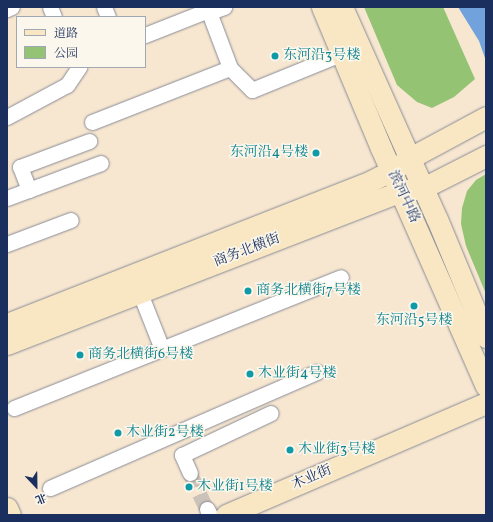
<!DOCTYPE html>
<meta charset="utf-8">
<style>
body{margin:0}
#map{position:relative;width:493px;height:522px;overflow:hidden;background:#f7e7d0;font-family:Vollkorn,"Noto Serif SC",serif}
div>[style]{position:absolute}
.green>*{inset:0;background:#93c373}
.water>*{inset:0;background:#72a2dc}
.street-tunnel>*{height:15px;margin-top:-7.5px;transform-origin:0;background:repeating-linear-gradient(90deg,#cbc2b9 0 15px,transparent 0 23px)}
.roads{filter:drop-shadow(0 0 1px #898b97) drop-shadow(0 0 1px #898b97)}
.street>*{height:15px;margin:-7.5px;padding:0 7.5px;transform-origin:7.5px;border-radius:7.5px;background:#fff}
.secondary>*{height:21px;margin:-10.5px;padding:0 10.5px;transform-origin:10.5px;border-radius:10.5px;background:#f9e7c3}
.dots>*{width:11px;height:11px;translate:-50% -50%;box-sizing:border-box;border:2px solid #fbf7ec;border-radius:50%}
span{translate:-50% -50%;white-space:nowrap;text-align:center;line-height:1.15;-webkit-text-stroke:3px #fbf7ec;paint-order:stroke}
.culture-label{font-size:14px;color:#0d838f}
.left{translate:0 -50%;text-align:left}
.right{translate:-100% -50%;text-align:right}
.street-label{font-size:14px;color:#1b2f5e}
.frame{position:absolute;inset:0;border:8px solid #1b2f5e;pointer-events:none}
.legend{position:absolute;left:16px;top:16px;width:130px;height:52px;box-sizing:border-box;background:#fbf7ec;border:1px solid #a1a7b3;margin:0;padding:5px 7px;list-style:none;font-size:12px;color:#1b2f5e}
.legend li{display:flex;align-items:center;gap:8px;height:20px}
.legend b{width:20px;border:1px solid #a1a7b3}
.north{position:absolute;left:16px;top:466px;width:40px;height:40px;-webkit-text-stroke:3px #fbf7ec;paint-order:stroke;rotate:158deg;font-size:11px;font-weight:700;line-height:16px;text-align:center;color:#1b2f5e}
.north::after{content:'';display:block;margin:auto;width:14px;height:18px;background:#1b2f5e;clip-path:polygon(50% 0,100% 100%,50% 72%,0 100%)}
</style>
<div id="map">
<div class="green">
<i style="clip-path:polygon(364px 7px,443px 7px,475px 79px,454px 97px,432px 108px,417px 102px,397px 85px)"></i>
<i style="clip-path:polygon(486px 174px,486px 294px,466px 246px,461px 224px,462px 208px,467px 191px,476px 180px)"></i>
</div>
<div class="water">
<i style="clip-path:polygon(458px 7px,486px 7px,486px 61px,479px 41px)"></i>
</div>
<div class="street-tunnel">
<i style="left:190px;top:473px;width:40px;rotate:65deg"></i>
</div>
<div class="roads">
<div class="street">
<i style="left:50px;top:7px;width:11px;rotate:68deg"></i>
<i style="left:104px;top:7px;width:11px;rotate:68deg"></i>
<i style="left:7px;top:9px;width:5px;rotate:-22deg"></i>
<i style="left:209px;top:12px;width:60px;rotate:69.4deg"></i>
<i style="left:230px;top:68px;width:31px;rotate:45deg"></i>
<i style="left:252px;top:90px;width:106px;rotate:-22.2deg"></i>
<i style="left:145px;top:35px;width:62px;rotate:-21.6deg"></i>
<i style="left:203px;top:12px;width:10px;rotate:-6deg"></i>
<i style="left:213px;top:11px;width:12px;rotate:-20deg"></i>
<i style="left:7px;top:117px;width:68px;rotate:-28.1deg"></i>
<i style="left:67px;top:85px;width:22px;rotate:-56deg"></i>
<i style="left:92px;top:122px;width:148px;rotate:-21.4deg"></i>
<i style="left:29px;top:190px;width:25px;rotate:-111deg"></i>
<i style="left:20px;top:167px;width:74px;rotate:-20.6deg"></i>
<i style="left:7px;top:198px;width:100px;rotate:-20.4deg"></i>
<i style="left:7px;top:244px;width:68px;rotate:-20.6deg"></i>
<i style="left:136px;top:283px;width:71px;rotate:68.5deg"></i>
<i style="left:14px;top:408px;width:352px;rotate:-21.8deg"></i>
<i style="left:190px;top:473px;width:20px;rotate:-114deg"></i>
<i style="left:182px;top:455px;width:98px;rotate:-25.3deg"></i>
<i style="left:50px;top:488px;width:291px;rotate:-23.5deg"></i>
<i style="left:207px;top:509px;width:7px;rotate:63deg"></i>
</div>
<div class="secondary">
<i style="left:322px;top:7px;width:153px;rotate:67.3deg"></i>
<i style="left:381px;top:148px;width:260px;rotate:66.2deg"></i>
<i style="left:342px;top:7px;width:232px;rotate:65.9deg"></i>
<i style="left:437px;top:219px;width:128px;rotate:67.4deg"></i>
<i style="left:7px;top:324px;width:391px;rotate:-21.4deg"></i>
<i style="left:371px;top:181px;width:22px;rotate:-27deg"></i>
<i style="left:391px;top:171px;width:23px;rotate:-34deg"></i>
<i style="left:410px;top:158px;width:86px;rotate:-28.3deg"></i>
<i style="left:7px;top:344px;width:423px;rotate:-21.2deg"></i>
<i style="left:401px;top:191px;width:22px;rotate:-8deg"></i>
<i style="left:423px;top:188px;width:71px;rotate:-26.9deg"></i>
<i style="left:7px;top:508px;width:8px;rotate:67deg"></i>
<i style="left:226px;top:515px;width:283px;rotate:-23.3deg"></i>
</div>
</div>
<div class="dots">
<i style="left:275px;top:56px;background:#0f9aa8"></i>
<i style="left:316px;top:153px;background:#0f9aa8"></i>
<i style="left:248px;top:291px;background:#0f9aa8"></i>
<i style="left:414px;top:306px;background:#0f9aa8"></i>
<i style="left:80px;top:355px;background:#0f9aa8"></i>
<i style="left:250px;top:374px;background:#0f9aa8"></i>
<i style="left:118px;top:433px;background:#0f9aa8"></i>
<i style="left:290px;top:450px;background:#0f9aa8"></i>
<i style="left:189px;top:487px;background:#0f9aa8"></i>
</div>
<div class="culture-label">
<span class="left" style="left:283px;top:56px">东河沿3号楼</span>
<span class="right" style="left:308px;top:153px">东河沿4号楼</span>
<span class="left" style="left:256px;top:291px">商务北横街7号楼</span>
<span style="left:414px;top:321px">东河沿5号楼</span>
<span class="left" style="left:88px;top:355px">商务北横街6号楼</span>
<span class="left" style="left:258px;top:374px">木业街4号楼</span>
<span class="left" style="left:126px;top:433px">木业街2号楼</span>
<span class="left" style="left:298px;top:450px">木业街3号楼</span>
<span class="left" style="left:197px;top:487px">木业街1号楼</span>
</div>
<div class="street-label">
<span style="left:403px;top:197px;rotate:65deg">滨河中路</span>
<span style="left:247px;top:251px;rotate:-21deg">商务北横街</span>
<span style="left:312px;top:478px;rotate:-23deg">木业街</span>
</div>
<div class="frame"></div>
<ul class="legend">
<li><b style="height:5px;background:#f9e7c3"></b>道路</li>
<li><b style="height:11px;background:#93c373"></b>公园</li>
</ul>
<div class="north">北</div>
</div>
